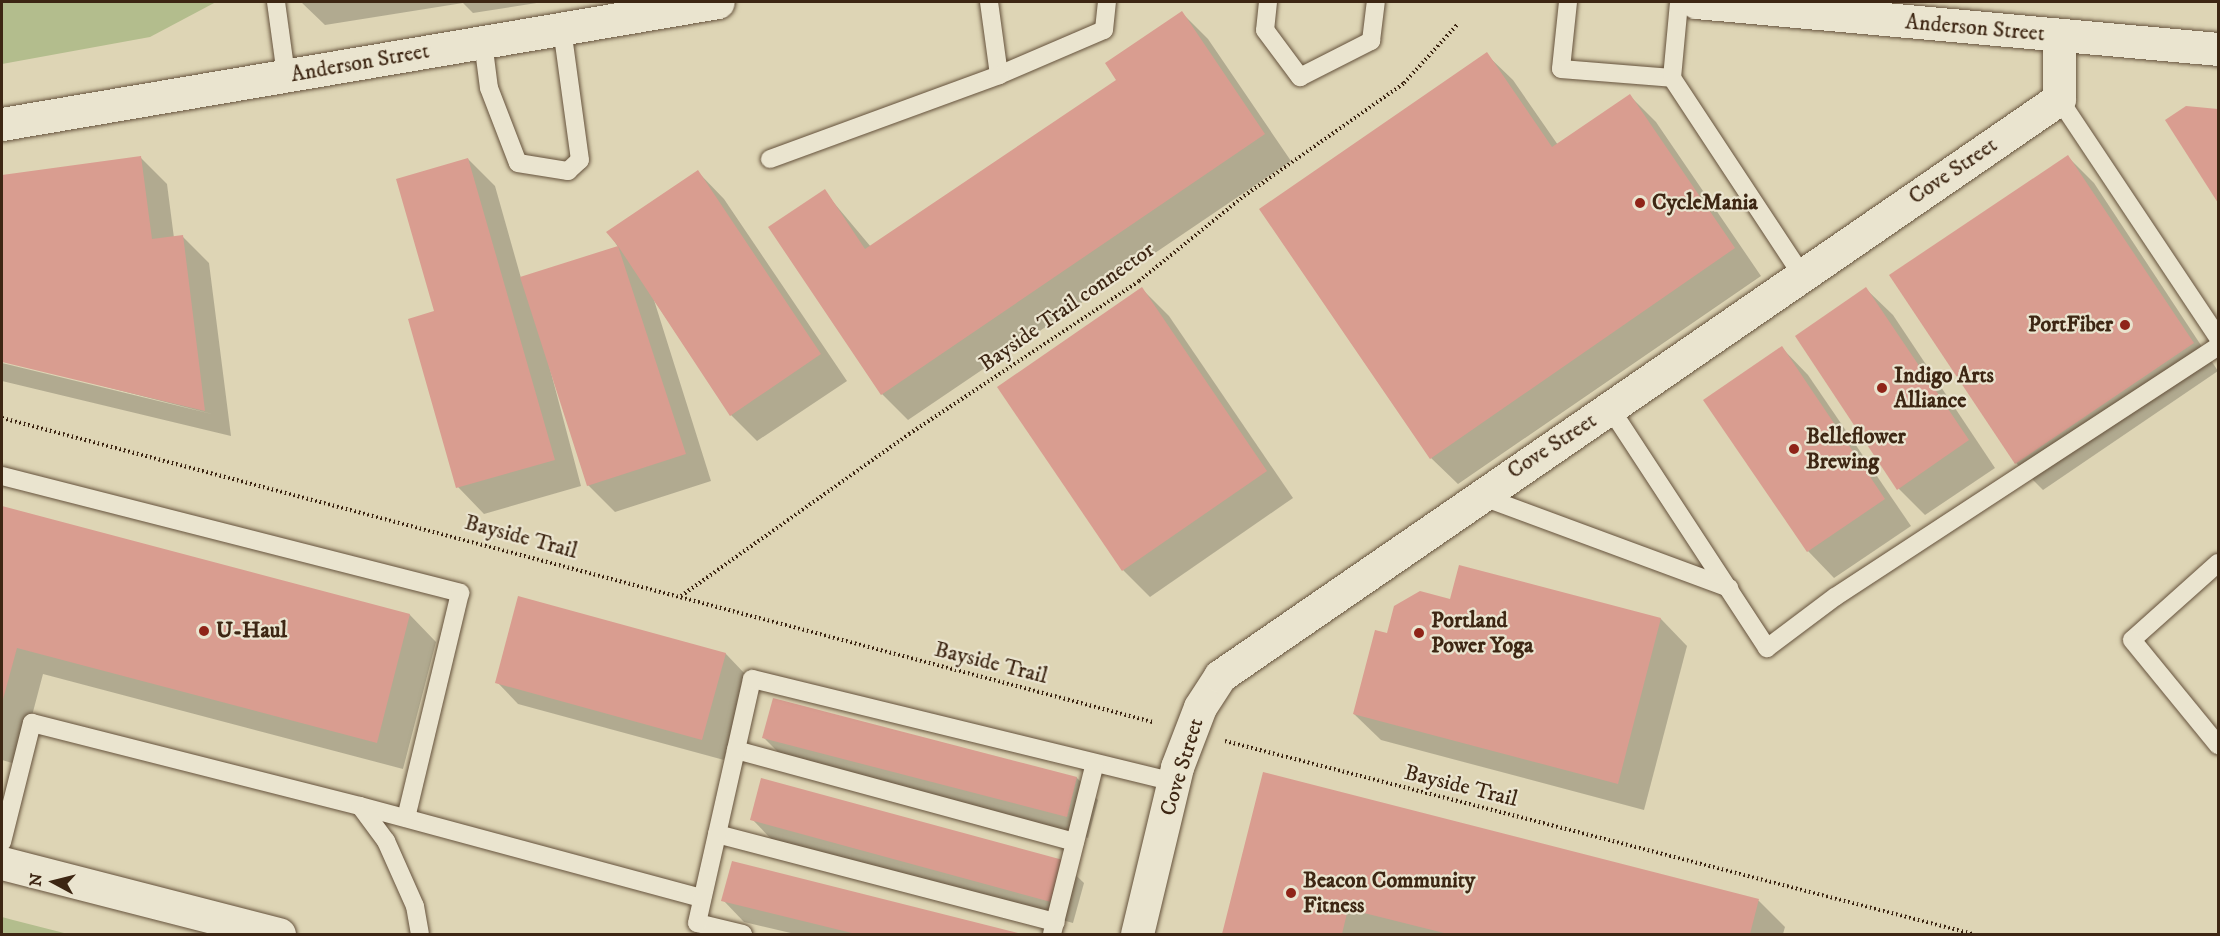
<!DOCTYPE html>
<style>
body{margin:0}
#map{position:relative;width:2220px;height:936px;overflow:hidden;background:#ded5b5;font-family:"IM FELL DW Pica",serif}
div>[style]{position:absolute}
.green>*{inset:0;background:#b3bd8d}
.shadow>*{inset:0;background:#0003}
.building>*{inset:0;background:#d99d90}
.path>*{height:4px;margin-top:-2px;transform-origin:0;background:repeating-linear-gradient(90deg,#3d2613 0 1.5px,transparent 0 4.5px)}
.roads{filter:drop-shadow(0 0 2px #65523c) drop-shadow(0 0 2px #65523c)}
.service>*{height:18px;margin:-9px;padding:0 9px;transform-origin:9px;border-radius:9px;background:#eae4cf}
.minor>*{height:33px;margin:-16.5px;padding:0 16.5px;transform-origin:16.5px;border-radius:16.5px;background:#eae4cf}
.tertiary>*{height:33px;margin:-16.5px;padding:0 16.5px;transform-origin:16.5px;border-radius:16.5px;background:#eae4cf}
.dots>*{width:16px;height:16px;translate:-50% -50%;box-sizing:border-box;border:3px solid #eae4cf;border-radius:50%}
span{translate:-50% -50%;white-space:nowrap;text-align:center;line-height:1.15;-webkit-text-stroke:4.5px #eae4cf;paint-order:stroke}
.street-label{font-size:22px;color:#3d2613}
.poi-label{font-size:22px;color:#3d2613;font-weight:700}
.left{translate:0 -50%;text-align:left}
.right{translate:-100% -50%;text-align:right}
.frame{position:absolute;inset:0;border:3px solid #3d2613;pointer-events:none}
.north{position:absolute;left:24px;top:852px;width:60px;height:60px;-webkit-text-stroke:4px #eae4cf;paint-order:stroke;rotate:277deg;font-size:16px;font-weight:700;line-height:24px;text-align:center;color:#3d2613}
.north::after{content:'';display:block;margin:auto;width:21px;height:27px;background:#3d2613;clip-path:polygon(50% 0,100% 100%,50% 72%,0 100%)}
</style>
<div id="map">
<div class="green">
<i style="clip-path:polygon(2px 2px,216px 2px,150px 37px,2px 64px)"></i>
<i style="clip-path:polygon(2px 917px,13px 920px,68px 934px,2px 934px)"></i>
</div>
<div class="shadow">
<i style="clip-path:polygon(301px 2px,543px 2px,473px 13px,463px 3px,325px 25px)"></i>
<i style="clip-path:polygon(1182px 13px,1208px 39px,1291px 161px,908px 420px,882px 394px,824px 191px,871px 247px,1118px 80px)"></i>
<i style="clip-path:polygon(1486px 54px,1513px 80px,1558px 145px,1630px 96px,1656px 122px,1761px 276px,1458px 484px,1431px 458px)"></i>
<i style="clip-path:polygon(2187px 108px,2218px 110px,2218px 201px,2167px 121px)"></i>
<i style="clip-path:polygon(2068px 157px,2094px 183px,2218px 371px,2043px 490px,2016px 463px)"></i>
<i style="clip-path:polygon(141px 158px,167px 184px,174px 238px,183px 237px,209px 263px,231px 436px,2px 381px,2px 363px,212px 414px,2px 360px,2px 177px)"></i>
<i style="clip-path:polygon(468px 159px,495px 186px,521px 278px,618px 247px,608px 232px,698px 172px,724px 199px,847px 381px,757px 441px,731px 415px,654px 300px,711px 481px,615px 512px,588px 485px,545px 350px,581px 486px,484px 514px,458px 487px,436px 312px)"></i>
<i style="clip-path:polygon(1142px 289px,1169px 316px,1293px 498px,1150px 597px,1123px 570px)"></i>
<i style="clip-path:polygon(1866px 289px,1893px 315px,1995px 468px,1925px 515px,1899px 489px)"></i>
<i style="clip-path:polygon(1782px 348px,1808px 375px,1911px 526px,1834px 578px,1808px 551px)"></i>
<i style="clip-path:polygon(2px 507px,410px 615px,436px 642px,403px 769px,43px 674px,19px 765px,2px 760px)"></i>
<i style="clip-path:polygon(519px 598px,726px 654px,747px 676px,724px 760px,518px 704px,497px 682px)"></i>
<i style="clip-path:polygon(1451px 601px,1661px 619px,1687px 646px,1644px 810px,1381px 740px,1354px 714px)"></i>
<i style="clip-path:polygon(764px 738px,1077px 778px,1098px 800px,1088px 838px,785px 759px)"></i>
<i style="clip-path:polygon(1264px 774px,1759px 901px,1785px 927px,1783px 934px,1223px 934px)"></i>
<i style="clip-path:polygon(752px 819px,1062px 862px,1084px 883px,1073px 923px,773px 841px)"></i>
<i style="clip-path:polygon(733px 863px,1019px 934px,795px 934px,744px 922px,723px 900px)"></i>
</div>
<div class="building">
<i style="clip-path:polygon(1182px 11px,1265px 134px,881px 395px,768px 227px,825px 189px,865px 249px,1116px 80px,1105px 63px)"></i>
<i style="clip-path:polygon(1487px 52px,1552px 147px,1630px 94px,1735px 248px,1430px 459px,1259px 209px)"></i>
<i style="clip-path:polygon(2186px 106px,2218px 109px,2218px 203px,2165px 120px)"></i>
<i style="clip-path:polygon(2068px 155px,2194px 343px,2015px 464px,1889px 275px)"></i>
<i style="clip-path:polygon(141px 156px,152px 239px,183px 235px,205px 411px,2px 362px,2px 175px)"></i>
<i style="clip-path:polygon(468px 158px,555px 460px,456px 488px,408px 319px,434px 311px,396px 179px)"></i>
<i style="clip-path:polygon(698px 170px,821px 354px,730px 416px,618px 246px,686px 454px,587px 486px,520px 277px,618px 246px,606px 232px)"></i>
<i style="clip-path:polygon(1142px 287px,1267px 471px,1122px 571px,997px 387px)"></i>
<i style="clip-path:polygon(1866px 287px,1969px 440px,1897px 490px,1795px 336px)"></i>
<i style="clip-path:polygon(1782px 346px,1885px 499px,1807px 552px,1703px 400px)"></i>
<i style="clip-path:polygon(2px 506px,410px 614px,377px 743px,17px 648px,2px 703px)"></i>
<i style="clip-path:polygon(1459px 565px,1661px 618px,1618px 784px,1353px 714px,1375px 630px,1387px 633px,1394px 606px,1420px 591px,1450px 599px)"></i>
<i style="clip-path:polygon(518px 596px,726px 653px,702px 740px,495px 683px)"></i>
<i style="clip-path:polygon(773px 698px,1077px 777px,1067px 817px,762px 738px)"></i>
<i style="clip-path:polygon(1263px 772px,1759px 899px,1750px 934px,1448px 934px,1348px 909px,1342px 934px,1222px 934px)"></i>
<i style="clip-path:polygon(761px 778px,1063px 860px,1051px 902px,750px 820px)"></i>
<i style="clip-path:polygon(732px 861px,1022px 934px,856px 934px,721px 901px)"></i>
</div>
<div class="path">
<i style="left:2px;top:418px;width:1190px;rotate:14.8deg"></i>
<i style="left:681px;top:596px;width:280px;rotate:-35.4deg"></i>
<i style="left:909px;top:434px;width:276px;rotate:-33.6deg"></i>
<i style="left:1139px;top:281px;width:135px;rotate:-39deg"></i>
<i style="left:1244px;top:196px;width:196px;rotate:-35.2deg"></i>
<i style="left:1404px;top:83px;width:79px;rotate:-47.6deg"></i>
<i style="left:1225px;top:741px;width:772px;rotate:14.47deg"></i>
</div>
<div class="roads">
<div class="service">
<i style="left:276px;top:2px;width:74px;rotate:82.2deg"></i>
<i style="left:989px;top:2px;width:74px;rotate:82.2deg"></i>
<i style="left:999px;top:75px;width:114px;rotate:-23.2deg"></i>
<i style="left:1104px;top:30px;width:28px;rotate:-84deg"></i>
<i style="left:1268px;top:2px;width:28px;rotate:96deg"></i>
<i style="left:1265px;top:30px;width:59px;rotate:53.3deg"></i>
<i style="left:1300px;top:77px;width:80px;rotate:-26.9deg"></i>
<i style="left:1371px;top:41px;width:39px;rotate:-83deg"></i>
<i style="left:1568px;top:2px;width:67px;rotate:96deg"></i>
<i style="left:1561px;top:69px;width:111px;rotate:4.6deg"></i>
<i style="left:1672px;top:78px;width:235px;rotate:56.6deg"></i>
<i style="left:483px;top:42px;width:46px;rotate:82.6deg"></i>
<i style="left:489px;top:88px;width:80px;rotate:68.9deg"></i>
<i style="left:518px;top:163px;width:51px;rotate:9.1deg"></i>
<i style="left:568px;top:171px;width:16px;rotate:-43deg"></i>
<i style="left:580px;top:160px;width:133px;rotate:-97.8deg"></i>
<i style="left:1672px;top:78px;width:76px;rotate:-84.7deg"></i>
<i style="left:2059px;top:99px;width:286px;rotate:56.3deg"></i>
<i style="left:770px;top:159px;width:244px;rotate:-20.1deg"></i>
<i style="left:1610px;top:408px;width:287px;rotate:56.8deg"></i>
<i style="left:1767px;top:648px;width:85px;rotate:-36.9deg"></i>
<i style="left:1835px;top:597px;width:458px;rotate:-33.2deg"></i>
<i style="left:2px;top:476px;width:473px;rotate:14.3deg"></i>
<i style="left:460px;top:593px;width:231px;rotate:103.5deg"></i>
<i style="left:1478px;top:495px;width:268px;rotate:20.3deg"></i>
<i style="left:2218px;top:563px;width:115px;rotate:138.2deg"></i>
<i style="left:2132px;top:640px;width:136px;rotate:50.7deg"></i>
<i style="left:736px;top:750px;width:351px;rotate:15.2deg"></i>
<i style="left:360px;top:806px;width:354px;rotate:15.1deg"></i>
<i style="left:717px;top:834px;width:350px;rotate:14.6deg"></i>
<i style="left:2px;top:842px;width:123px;rotate:-75.9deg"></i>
<i style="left:32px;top:723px;width:338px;rotate:14.2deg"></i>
<i style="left:360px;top:806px;width:44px;rotate:53.4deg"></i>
<i style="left:386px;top:841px;width:71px;rotate:66deg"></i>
<i style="left:415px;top:906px;width:28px;rotate:80deg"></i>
<i style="left:743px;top:934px;width:47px;rotate:-166.6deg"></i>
<i style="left:697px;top:923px;width:250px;rotate:-77.3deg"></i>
<i style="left:752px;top:679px;width:434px;rotate:13.7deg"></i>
<i style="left:1052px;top:934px;width:176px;rotate:-75.9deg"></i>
</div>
<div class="minor">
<i style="left:1137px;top:934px;width:172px;rotate:-76.5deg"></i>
<i style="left:1177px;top:767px;width:64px;rotate:-69deg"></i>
<i style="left:1200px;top:707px;width:37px;rotate:-57deg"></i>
<i style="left:1220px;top:676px;width:1018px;rotate:-34.52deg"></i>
<i style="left:2059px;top:99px;width:63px;rotate:-90deg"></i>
</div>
<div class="tertiary">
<i style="left:1696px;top:2px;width:524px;rotate:5.14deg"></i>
<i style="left:2px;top:124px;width:726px;rotate:-9.67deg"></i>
<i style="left:2px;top:863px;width:286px;rotate:14.4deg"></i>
</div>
</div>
<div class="dots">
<i style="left:1640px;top:203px;background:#8f2418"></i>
<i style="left:2125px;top:325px;background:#8f2418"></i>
<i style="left:1882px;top:388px;background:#8f2418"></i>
<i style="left:1794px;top:449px;background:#8f2418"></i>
<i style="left:204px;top:631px;background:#8f2418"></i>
<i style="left:1419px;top:633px;background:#8f2418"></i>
<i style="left:1291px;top:893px;background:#8f2418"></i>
</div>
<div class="street-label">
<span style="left:1975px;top:28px;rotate:5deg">Anderson Street</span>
<span style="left:360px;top:63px;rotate:-10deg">Anderson Street</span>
<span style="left:1953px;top:171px;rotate:-34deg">Cove Street</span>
<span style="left:1067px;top:307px;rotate:-35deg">Bayside Trail connector</span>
<span style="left:1552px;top:446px;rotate:-33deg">Cove Street</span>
<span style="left:521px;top:537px;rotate:15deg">Bayside Trail</span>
<span style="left:991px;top:663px;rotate:14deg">Bayside Trail</span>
<span style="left:1182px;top:767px;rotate:-73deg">Cove Street</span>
<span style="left:1461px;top:786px;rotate:14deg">Bayside Trail</span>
</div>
<div class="poi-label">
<span class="left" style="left:1652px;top:203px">CycleMania</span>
<span class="right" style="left:2113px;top:325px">PortFiber</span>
<span class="left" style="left:1894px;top:388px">Indigo Arts<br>Alliance</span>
<span class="left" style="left:1806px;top:449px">Belleflower<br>Brewing</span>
<span class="left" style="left:1431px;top:633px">Portland<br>Power Yoga</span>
<span class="left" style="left:216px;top:631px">U-Haul</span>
<span class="left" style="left:1303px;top:893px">Beacon Community<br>Fitness</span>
</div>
<div class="frame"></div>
<div class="north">N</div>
</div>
